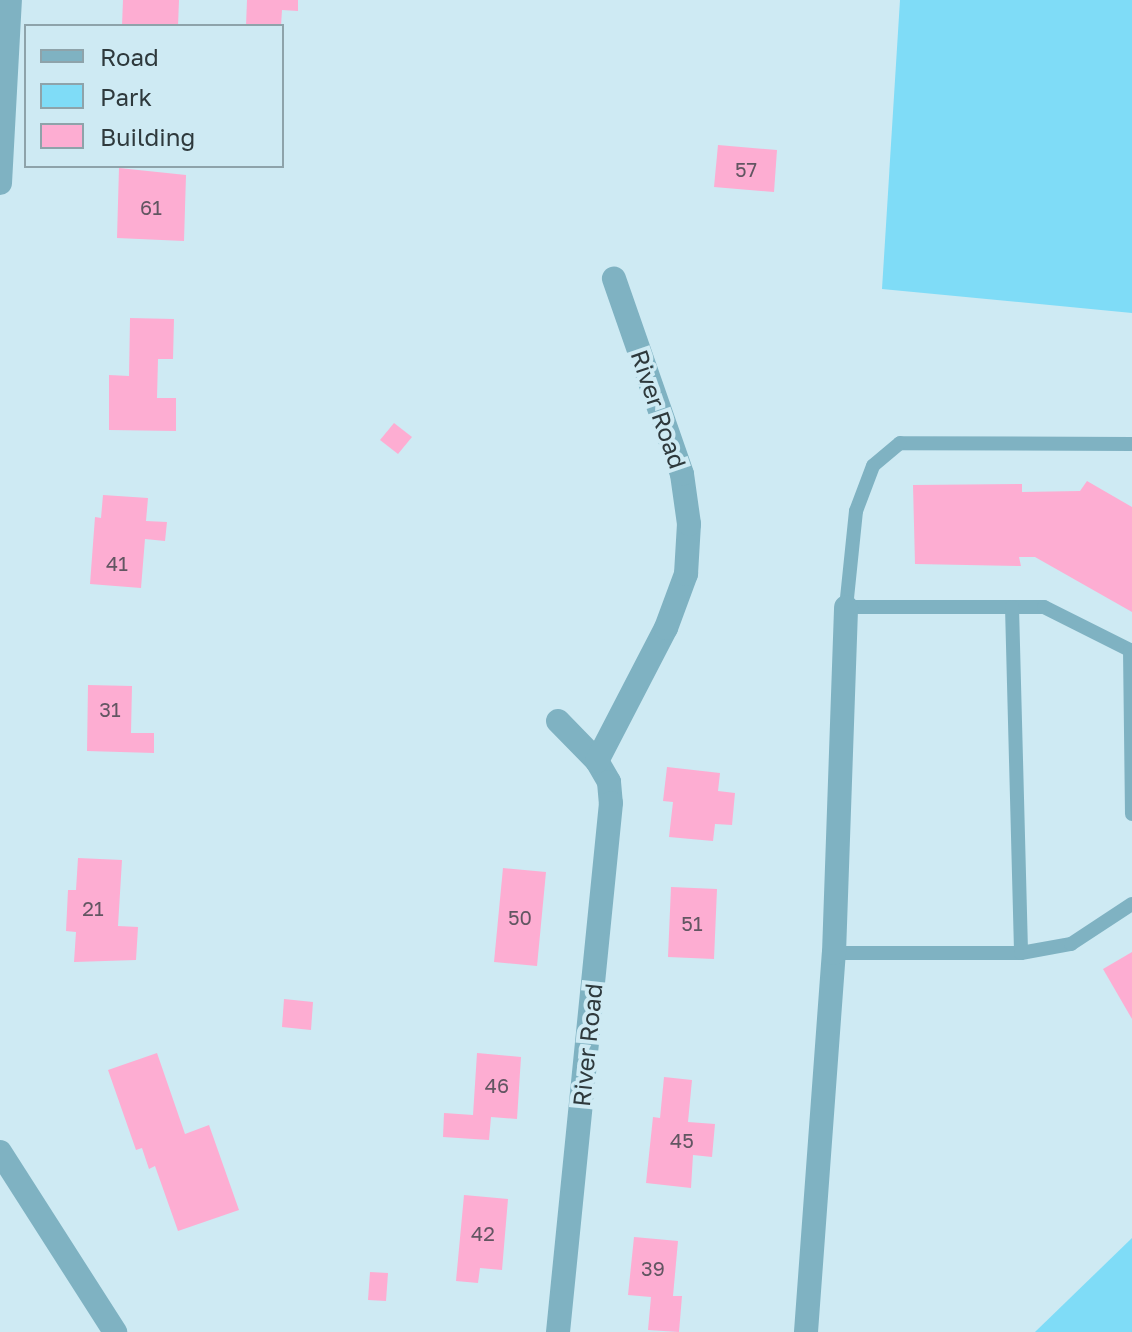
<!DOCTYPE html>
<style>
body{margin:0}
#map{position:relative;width:1132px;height:1332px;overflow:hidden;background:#ceeaf3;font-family:"Golos Text",sans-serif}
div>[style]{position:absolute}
.green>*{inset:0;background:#7fdcf7}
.building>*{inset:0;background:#fdadd2}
.lane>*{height:14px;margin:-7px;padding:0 7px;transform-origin:7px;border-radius:7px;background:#7fb2c2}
.street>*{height:24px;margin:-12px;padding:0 12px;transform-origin:12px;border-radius:12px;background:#7fb2c2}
span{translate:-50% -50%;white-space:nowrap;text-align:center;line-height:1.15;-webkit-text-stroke:8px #ceeaf3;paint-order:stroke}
.number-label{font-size:20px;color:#625662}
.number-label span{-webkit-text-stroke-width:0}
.street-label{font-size:24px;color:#2e393c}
.legend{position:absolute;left:24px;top:24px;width:260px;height:144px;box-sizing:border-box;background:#ceeaf3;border:2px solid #8ea3aa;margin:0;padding:10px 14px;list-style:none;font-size:24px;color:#2e393c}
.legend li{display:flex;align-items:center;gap:16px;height:40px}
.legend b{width:40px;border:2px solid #8ea3aa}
</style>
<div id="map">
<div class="green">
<i style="clip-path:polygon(900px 0,1132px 0,1132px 313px,882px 289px)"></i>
<i style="clip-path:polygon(1132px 1238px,1132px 1332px,1035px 1332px)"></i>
</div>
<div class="building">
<i style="clip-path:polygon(123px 0,179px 0,178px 26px,122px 26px)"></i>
<i style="clip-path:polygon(247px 0,298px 0,298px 11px,282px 10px,281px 26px,246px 26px)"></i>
<i style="clip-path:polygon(718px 145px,777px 150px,774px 192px,714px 187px)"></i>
<i style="clip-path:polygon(119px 168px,186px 175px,184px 241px,117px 238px)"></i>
<i style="clip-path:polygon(130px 318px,174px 319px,173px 359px,158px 359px,157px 398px,176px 398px,176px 431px,109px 430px,109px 375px,129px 376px)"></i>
<i style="clip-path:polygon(394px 423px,412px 437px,398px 454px,380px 440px)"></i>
<i style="clip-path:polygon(1087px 481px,1132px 507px,1132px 612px,1035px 557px,1019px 557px,1021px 566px,915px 564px,913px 485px,1022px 484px,1022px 492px,1080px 491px)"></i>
<i style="clip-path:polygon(103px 495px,148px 498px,146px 521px,167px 522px,165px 541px,145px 539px,141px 588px,90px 584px,95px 517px,101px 518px)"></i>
<i style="clip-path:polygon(88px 685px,132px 686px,131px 733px,154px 733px,154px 753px,87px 751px)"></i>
<i style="clip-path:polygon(667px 767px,720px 773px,718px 791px,735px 793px,732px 825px,715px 824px,713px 841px,669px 837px,673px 802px,663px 801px)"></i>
<i style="clip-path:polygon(78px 858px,122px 860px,118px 926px,138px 927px,136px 960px,74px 962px,76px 932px,66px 931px,68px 890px,76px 890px)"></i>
<i style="clip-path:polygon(503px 868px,546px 872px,537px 966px,494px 962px)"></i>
<i style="clip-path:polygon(671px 887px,717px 889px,714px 959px,668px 957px)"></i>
<i style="clip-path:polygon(1132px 952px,1132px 1019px,1103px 969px)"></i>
<i style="clip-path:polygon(284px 999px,313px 1002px,311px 1030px,282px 1027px)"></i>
<i style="clip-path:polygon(157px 1053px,185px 1134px,209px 1125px,239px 1210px,178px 1231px,155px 1166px,149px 1169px,142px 1148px,136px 1150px,108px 1070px)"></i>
<i style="clip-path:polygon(477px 1053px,521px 1057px,517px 1119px,491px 1117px,489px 1140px,443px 1137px,444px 1113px,473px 1115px)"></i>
<i style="clip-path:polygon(664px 1077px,692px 1080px,688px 1122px,715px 1124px,712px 1157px,693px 1155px,691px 1188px,646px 1183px,653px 1117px,660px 1118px)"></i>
<i style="clip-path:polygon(464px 1195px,508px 1199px,502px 1270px,480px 1268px,478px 1283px,456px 1281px)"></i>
<i style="clip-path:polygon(634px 1237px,678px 1241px,673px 1296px,682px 1296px,679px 1332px,648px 1330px,651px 1297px,628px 1295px)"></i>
<i style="clip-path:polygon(370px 1272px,388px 1273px,386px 1301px,368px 1300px)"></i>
</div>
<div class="lane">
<i style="left:1132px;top:444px;width:232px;rotate:-179.8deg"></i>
<i style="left:900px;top:443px;width:35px;rotate:140deg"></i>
<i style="left:873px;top:466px;width:48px;rotate:110.7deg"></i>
<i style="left:856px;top:511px;width:97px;rotate:95.9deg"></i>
<i style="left:846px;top:607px;width:198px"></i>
<i style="left:1044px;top:607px;width:98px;rotate:26.6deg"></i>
<i style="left:1012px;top:607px;width:346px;rotate:88.5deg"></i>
<i style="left:1130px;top:650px;width:164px;rotate:89.3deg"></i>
<i style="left:834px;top:953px;width:187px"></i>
<i style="left:1021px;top:953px;width:51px;rotate:-10.2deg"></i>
<i style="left:1071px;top:944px;width:73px;rotate:-33.3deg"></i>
</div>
<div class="street">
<i style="left:0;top:183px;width:183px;rotate:-86.9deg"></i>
<i style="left:558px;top:721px;width:56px;rotate:45.7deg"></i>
<i style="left:597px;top:761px;width:24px;rotate:60deg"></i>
<i style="left:609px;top:782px;width:21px;rotate:85deg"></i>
<i style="left:611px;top:803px;width:532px;rotate:95.72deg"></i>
<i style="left:597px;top:761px;width:150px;rotate:-62.6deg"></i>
<i style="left:666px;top:628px;width:58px;rotate:-69.7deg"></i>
<i style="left:686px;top:574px;width:50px;rotate:-86.6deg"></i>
<i style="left:689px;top:524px;width:50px;rotate:-98deg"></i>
<i style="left:682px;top:474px;width:207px;rotate:-109.2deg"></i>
<i style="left:0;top:1152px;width:214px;rotate:57.4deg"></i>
<i style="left:806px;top:1332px;width:380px;rotate:-85.8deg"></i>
<i style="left:834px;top:953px;width:346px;rotate:-88deg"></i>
</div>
<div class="number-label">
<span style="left:746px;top:169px">57</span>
<span style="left:151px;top:207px">61</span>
<span style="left:117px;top:563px">41</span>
<span style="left:110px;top:709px">31</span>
<span style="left:93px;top:908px">21</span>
<span style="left:520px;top:917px">50</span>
<span style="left:692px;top:923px">51</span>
<span style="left:497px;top:1085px">46</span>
<span style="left:682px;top:1140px">45</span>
<span style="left:483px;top:1233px">42</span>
<span style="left:653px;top:1268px">39</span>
</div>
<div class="street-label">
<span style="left:659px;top:409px;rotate:71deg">River Road</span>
<span style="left:587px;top:1045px;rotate:-84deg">River Road</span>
</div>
<ul class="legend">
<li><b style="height:10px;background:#7fb2c2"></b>Road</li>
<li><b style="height:22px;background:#7fdcf7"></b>Park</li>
<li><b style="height:22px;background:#fdadd2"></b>Building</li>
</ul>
</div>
